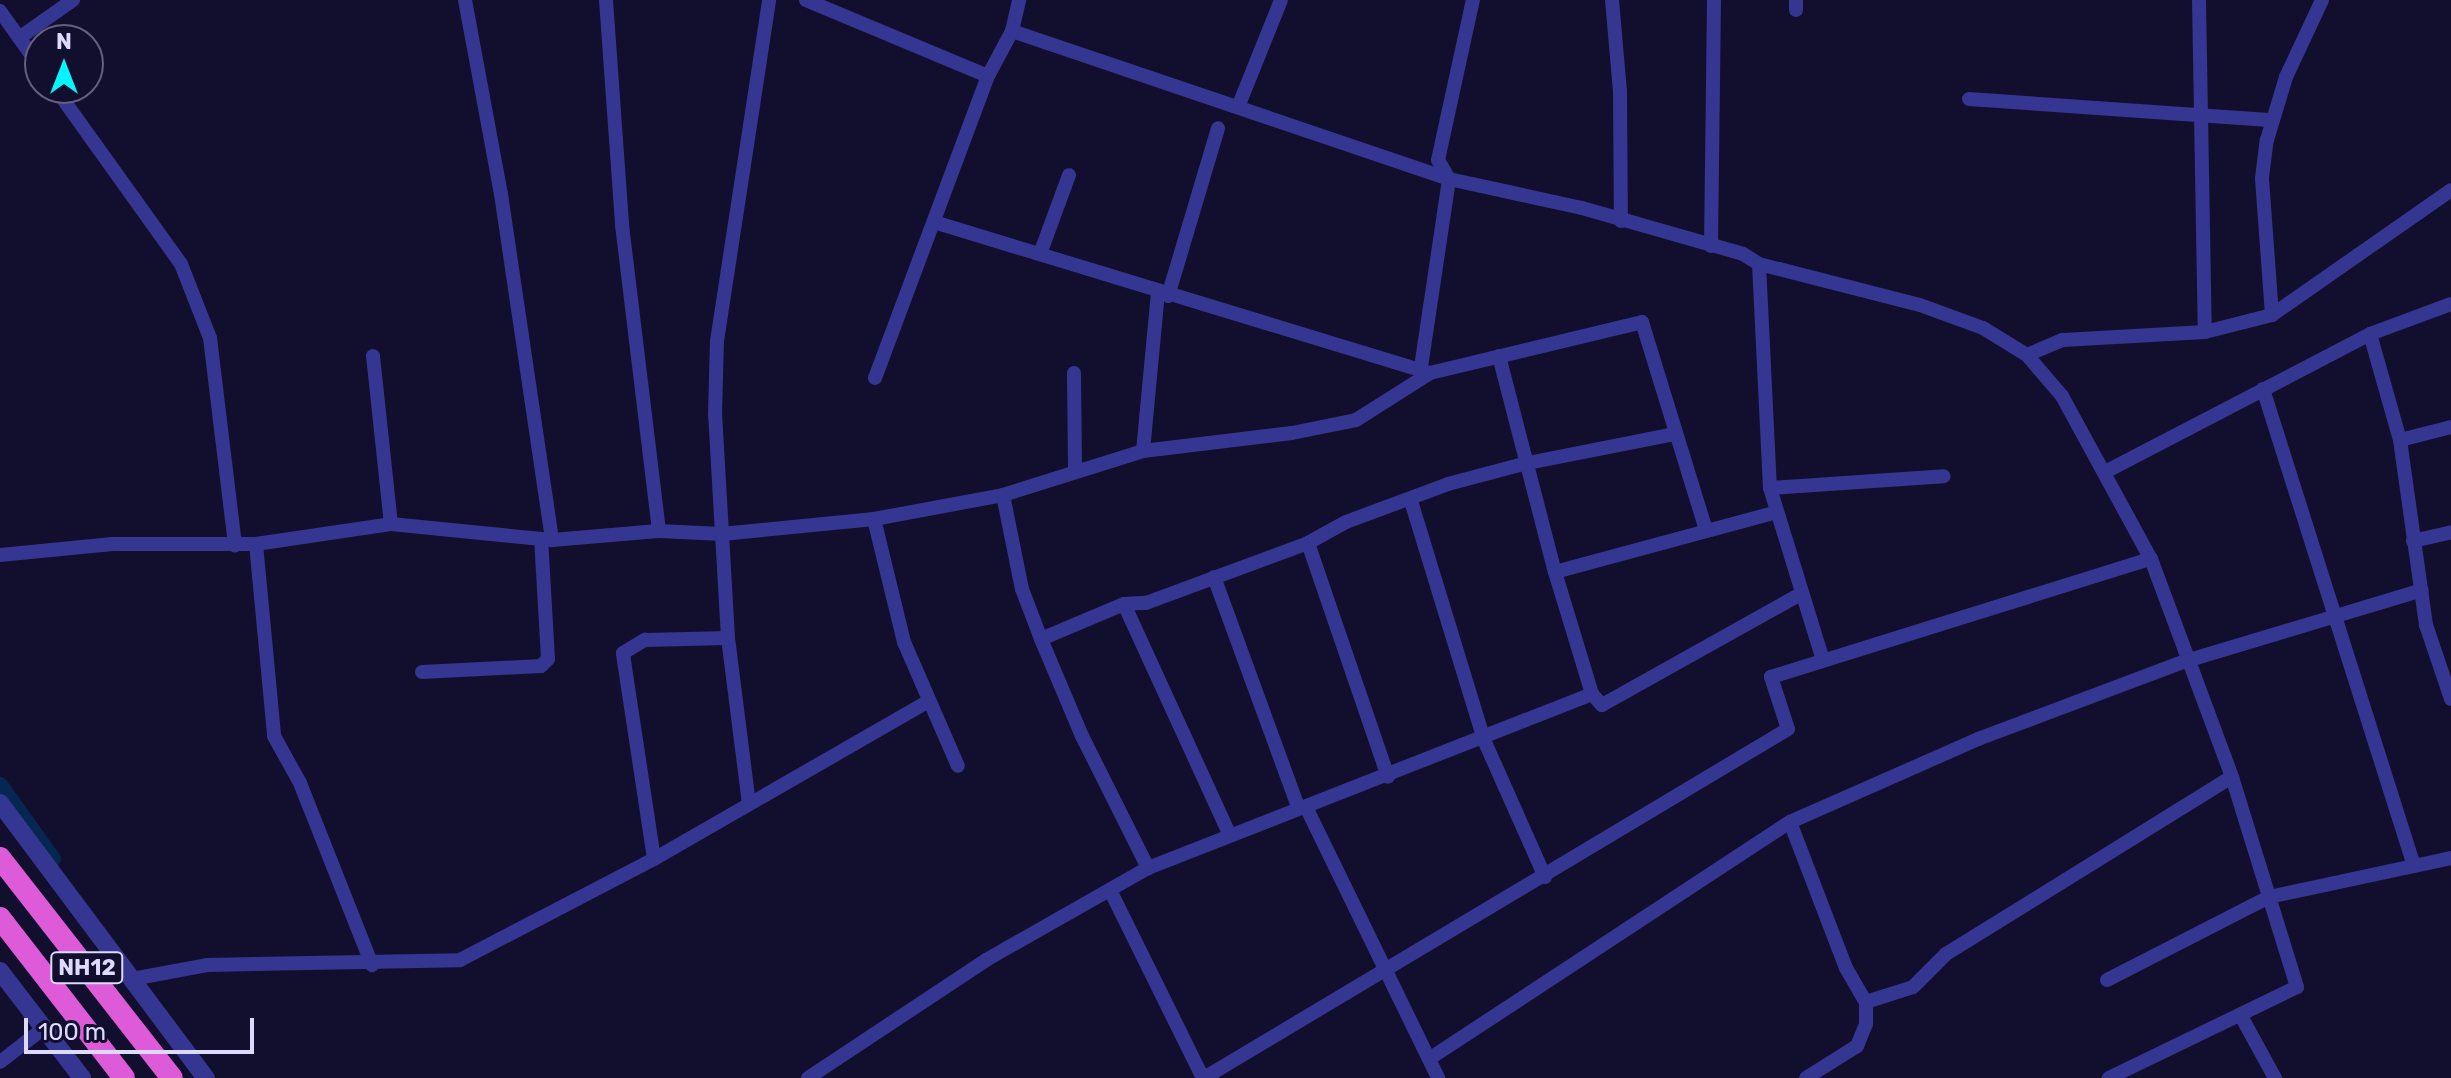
<!DOCTYPE html>
<style>
body{margin:0}
#map{position:relative;width:2451px;height:1078px;overflow:hidden;background:#120e2d;font-family:Rubik,sans-serif}
div>[style]{position:absolute}
.canal>*{height:16px;margin:-8px;padding:0 8px;transform-origin:8px;border-radius:8px;background:#072753}
.minor>*{height:14px;margin:-7px;padding:0 7px;transform-origin:7px;border-radius:7px;background:#343691}
.tertiary>*{height:18px;margin:-9px;padding:0 9px;transform-origin:9px;border-radius:9px;background:#343691}
.trunk>*{height:22px;margin:-11px;padding:0 11px;transform-origin:11px;border-radius:11px;background:#dd5bd8}
span{translate:-50% -50%;white-space:nowrap;text-align:center;line-height:1.15;-webkit-text-stroke:8px #120e2d;paint-order:stroke}
.shield-label span{padding:2px 6px;background:#120e2d;border:2px solid;border-radius:6px;-webkit-text-stroke-width:0}
.shield-label{font-size:22px;color:#dcdaff;font-weight:700}
.north{position:absolute;left:24px;top:24px;width:80px;height:80px;box-sizing:border-box;background:#120e2d;border:2px solid #636081;border-radius:50%;rotate:0deg;font-size:22px;font-weight:700;line-height:32px;text-align:center;color:#dcdaff}
.north::after{content:'';display:block;margin:auto;width:28px;height:36px;background:#06f4ff;clip-path:polygon(50% 0,100% 100%,50% 72%,0 100%)}
.scale{position:absolute;left:24px;top:1018px;width:230px;height:36px;box-sizing:border-box;border:4px solid #dcdaff;border-top:0;padding-left:10px;font-size:24px;line-height:28px;white-space:nowrap;color:#dcdaff;-webkit-text-stroke:6px #120e2d;paint-order:stroke}
</style>
<div id="map">
<div class="canal">
<i style="left:0;top:785px;width:91px;rotate:54.4deg"></i>
</div>
<div class="minor">
<i style="left:465px;top:0;width:197px;rotate:79.5deg"></i>
<i style="left:501px;top:194px;width:350px;rotate:81.6deg"></i>
<i style="left:606px;top:0;width:226px;rotate:85.9deg"></i>
<i style="left:622px;top:225px;width:308px;rotate:83.1deg"></i>
<i style="left:806px;top:0;width:197px;rotate:22.7deg"></i>
<i style="left:1612px;top:0;width:91px;rotate:85deg"></i>
<i style="left:1620px;top:91px;width:130px;rotate:89.6deg"></i>
<i style="left:2199px;top:0;width:332px;rotate:89deg"></i>
<i style="left:1796px;top:10px;width:10px;rotate:-90deg"></i>
<i style="left:0;top:11px;width:69px;rotate:54.5deg"></i>
<i style="left:1012px;top:31px;width:461px;rotate:18.7deg"></i>
<i style="left:1449px;top:179px;width:136px;rotate:12.3deg"></i>
<i style="left:1582px;top:208px;width:167px;rotate:15.9deg"></i>
<i style="left:1743px;top:254px;width:19px;rotate:32deg"></i>
<i style="left:1759px;top:264px;width:166px;rotate:14.3deg"></i>
<i style="left:1920px;top:305px;width:67px;rotate:20.1deg"></i>
<i style="left:1983px;top:328px;width:52px;rotate:31.5deg"></i>
<i style="left:2027px;top:355px;width:54px;rotate:49.5deg"></i>
<i style="left:2062px;top:396px;width:186px;rotate:61.4deg"></i>
<i style="left:2151px;top:559px;width:233px;rotate:69.6deg"></i>
<i style="left:2232px;top:777px;width:220px;rotate:72.8deg"></i>
<i style="left:2297px;top:987px;width:209px;rotate:154.2deg"></i>
<i style="left:19px;top:38px;width:66px;rotate:-35.1deg"></i>
<i style="left:55px;top:88px;width:216px;rotate:54.4deg"></i>
<i style="left:181px;top:264px;width:79px;rotate:68.6deg"></i>
<i style="left:210px;top:338px;width:209px;rotate:83.1deg"></i>
<i style="left:1969px;top:99px;width:304px;rotate:4deg"></i>
<i style="left:1238px;top:107px;width:115px;rotate:-68.1deg"></i>
<i style="left:934px;top:222px;width:518px;rotate:16.93deg"></i>
<i style="left:1711px;top:246px;width:246px;rotate:-89.3deg"></i>
<i style="left:1040px;top:254px;width:84px;rotate:-69.8deg"></i>
<i style="left:1759px;top:264px;width:224px;rotate:87.2deg"></i>
<i style="left:1770px;top:488px;width:177px;rotate:72.9deg"></i>
<i style="left:1168px;top:296px;width:175px;rotate:-73.4deg"></i>
<i style="left:2272px;top:315px;width:137px;rotate:-94.2deg"></i>
<i style="left:2262px;top:178px;width:38px;rotate:-83deg"></i>
<i style="left:2267px;top:140px;width:66px;rotate:-73.2deg"></i>
<i style="left:2286px;top:77px;width:85px;rotate:-64.9deg"></i>
<i style="left:2370px;top:334px;width:110px;rotate:74.2deg"></i>
<i style="left:2400px;top:440px;width:187px;rotate:82deg"></i>
<i style="left:2426px;top:625px;width:78px;rotate:71.3deg"></i>
<i style="left:2027px;top:355px;width:39px;rotate:-23deg"></i>
<i style="left:2063px;top:340px;width:142px;rotate:-3.2deg"></i>
<i style="left:2205px;top:332px;width:69px;rotate:-14.2deg"></i>
<i style="left:2272px;top:315px;width:218px;rotate:-34.9deg"></i>
<i style="left:373px;top:356px;width:169px;rotate:83.9deg"></i>
<i style="left:1499px;top:356px;width:223px;rotate:75.5deg"></i>
<i style="left:1555px;top:572px;width:127px;rotate:73.1deg"></i>
<i style="left:1592px;top:694px;width:15px;rotate:48deg"></i>
<i style="left:1602px;top:705px;width:228px;rotate:-29.2deg"></i>
<i style="left:1421px;top:367px;width:190px;rotate:-81.5deg"></i>
<i style="left:1449px;top:179px;width:22px;rotate:-120deg"></i>
<i style="left:1438px;top:160px;width:164px;rotate:-77.7deg"></i>
<i style="left:1074px;top:373px;width:99px;rotate:89.4deg"></i>
<i style="left:875px;top:378px;width:322px;rotate:-69.5deg"></i>
<i style="left:988px;top:76px;width:51px;rotate:-61.9deg"></i>
<i style="left:1012px;top:31px;width:32px;rotate:-77deg"></i>
<i style="left:2263px;top:389px;width:500px;rotate:72.43deg"></i>
<i style="left:2400px;top:440px;width:53px;rotate:-14.3deg"></i>
<i style="left:1143px;top:451px;width:159px;rotate:-84.6deg"></i>
<i style="left:2107px;top:471px;width:297px;rotate:-27.5deg"></i>
<i style="left:2370px;top:334px;width:86px;rotate:-20.3deg"></i>
<i style="left:1770px;top:488px;width:174px;rotate:-3.9deg"></i>
<i style="left:1003px;top:495px;width:96px;rotate:78.6deg"></i>
<i style="left:1022px;top:589px;width:53px;rotate:69.2deg"></i>
<i style="left:1041px;top:639px;width:105px;rotate:67.1deg"></i>
<i style="left:1082px;top:736px;width:148px;rotate:63.4deg"></i>
<i style="left:1411px;top:501px;width:250px;rotate:73deg"></i>
<i style="left:1484px;top:740px;width:150px;rotate:66deg"></i>
<i style="left:874px;top:519px;width:127px;rotate:76.3deg"></i>
<i style="left:904px;top:642px;width:135px;rotate:66.5deg"></i>
<i style="left:2413px;top:541px;width:39px;rotate:-13deg"></i>
<i style="left:1308px;top:543px;width:247px;rotate:71.1deg"></i>
<i style="left:256px;top:544px;width:193px;rotate:84.6deg"></i>
<i style="left:274px;top:736px;width:54px;rotate:61deg"></i>
<i style="left:300px;top:783px;width:196px;rotate:68.4deg"></i>
<i style="left:0;top:555px;width:113px;rotate:-5.6deg"></i>
<i style="left:112px;top:544px;width:144px"></i>
<i style="left:256px;top:544px;width:136px;rotate:-8.4deg"></i>
<i style="left:391px;top:524px;width:162px;rotate:5.7deg"></i>
<i style="left:552px;top:540px;width:107px;rotate:-4.8deg"></i>
<i style="left:659px;top:531px;width:63px;rotate:2.7deg"></i>
<i style="left:722px;top:534px;width:153px;rotate:-5.6deg"></i>
<i style="left:874px;top:519px;width:131px;rotate:-10.5deg"></i>
<i style="left:1003px;top:495px;width:147px;rotate:-17.4deg"></i>
<i style="left:1143px;top:451px;width:150px;rotate:-6.9deg"></i>
<i style="left:1292px;top:433px;width:65px;rotate:-11.5deg"></i>
<i style="left:1356px;top:420px;width:88px;rotate:-32.4deg"></i>
<i style="left:1430px;top:373px;width:218px;rotate:-13.5deg"></i>
<i style="left:1642px;top:322px;width:218px;rotate:72.9deg"></i>
<i style="left:1555px;top:572px;width:230px;rotate:-15.1deg"></i>
<i style="left:1214px;top:577px;width:245px;rotate:69.9deg"></i>
<i style="left:1124px;top:604px;width:252px;rotate:65.4deg"></i>
<i style="left:1041px;top:639px;width:90px;rotate:-22.9deg"></i>
<i style="left:1124px;top:604px;width:22px;rotate:-3deg"></i>
<i style="left:1146px;top:603px;width:173px;rotate:-20.3deg"></i>
<i style="left:1308px;top:543px;width:43px;rotate:-28.9deg"></i>
<i style="left:1346px;top:522px;width:109px;rotate:-20.4deg"></i>
<i style="left:1448px;top:484px;width:78px;rotate:-14.9deg"></i>
<i style="left:1523px;top:464px;width:154px;rotate:-11.2deg"></i>
<i style="left:422px;top:672px;width:119px;rotate:-2.9deg"></i>
<i style="left:541px;top:666px;width:10px;rotate:-45deg"></i>
<i style="left:548px;top:659px;width:120px;rotate:-93.3deg"></i>
<i style="left:749px;top:804px;width:167px;rotate:-97.2deg"></i>
<i style="left:728px;top:638px;width:223px;rotate:-93.3deg"></i>
<i style="left:715px;top:415px;width:74px;rotate:-88.5deg"></i>
<i style="left:717px;top:341px;width:345px;rotate:-81.3deg"></i>
<i style="left:1307px;top:809px;width:299px;rotate:64deg"></i>
<i style="left:1790px;top:822px;width:156px;rotate:69deg"></i>
<i style="left:1846px;top:968px;width:39px;rotate:60deg"></i>
<i style="left:1866px;top:1002px;width:22px;rotate:90deg"></i>
<i style="left:1866px;top:1024px;width:24px;rotate:112deg"></i>
<i style="left:1857px;top:1046px;width:60px;rotate:147.9deg"></i>
<i style="left:654px;top:859px;width:208px;rotate:-98.6deg"></i>
<i style="left:623px;top:653px;width:26px;rotate:-31deg"></i>
<i style="left:645px;top:640px;width:83px;rotate:-1.4deg"></i>
<i style="left:1110px;top:890px;width:210px;rotate:63.7deg"></i>
<i style="left:132px;top:979px;width:76px;rotate:-10.6deg"></i>
<i style="left:207px;top:965px;width:253px;rotate:-1.1deg"></i>
<i style="left:460px;top:960px;width:219px;rotate:-27.5deg"></i>
<i style="left:654px;top:859px;width:317px;rotate:-29.9deg"></i>
<i style="left:2107px;top:980px;width:182px;rotate:-27.1deg"></i>
<i style="left:2269px;top:897px;width:186px;rotate:-12.1deg"></i>
<i style="left:1866px;top:1002px;width:49px;rotate:-17.7deg"></i>
<i style="left:1913px;top:987px;width:47px;rotate:-45deg"></i>
<i style="left:1946px;top:954px;width:336px;rotate:-31.8deg"></i>
<i style="left:2241px;top:1016px;width:71px;rotate:61.3deg"></i>
<i style="left:1429px;top:1059px;width:432px;rotate:-33.3deg"></i>
<i style="left:1790px;top:822px;width:206px;rotate:-23.8deg"></i>
<i style="left:1978px;top:739px;width:222px;rotate:-20.6deg"></i>
<i style="left:2186px;top:661px;width:246px;rotate:-16.7deg"></i>
<i style="left:0;top:1062px;width:56px;rotate:-37.7deg"></i>
<i style="left:808px;top:1078px;width:214px;rotate:-33.5deg"></i>
<i style="left:986px;top:960px;width:186px;rotate:-29.6deg"></i>
<i style="left:1148px;top:868px;width:477px;rotate:-21.4deg"></i>
<i style="left:1204px;top:1078px;width:680px;rotate:-30.86deg"></i>
<i style="left:1788px;top:729px;width:55px;rotate:-108.1deg"></i>
<i style="left:1771px;top:677px;width:398px;rotate:-17.3deg"></i>
</div>
<div class="tertiary">
<i style="left:0;top:803px;width:344px;rotate:53.2deg"></i>
<i style="left:0;top:971px;width:135px;rotate:52.5deg"></i>
</div>
<div class="trunk">
<i style="left:0;top:858px;width:279px;rotate:52deg"></i>
<i style="left:0;top:918px;width:202px;rotate:52.2deg"></i>
</div>
<div class="shield-label">
<span style="left:87px;top:968px">NH12</span>
</div>
<div class="north">N</div>
<div class="scale">100 m</div>
</div>
